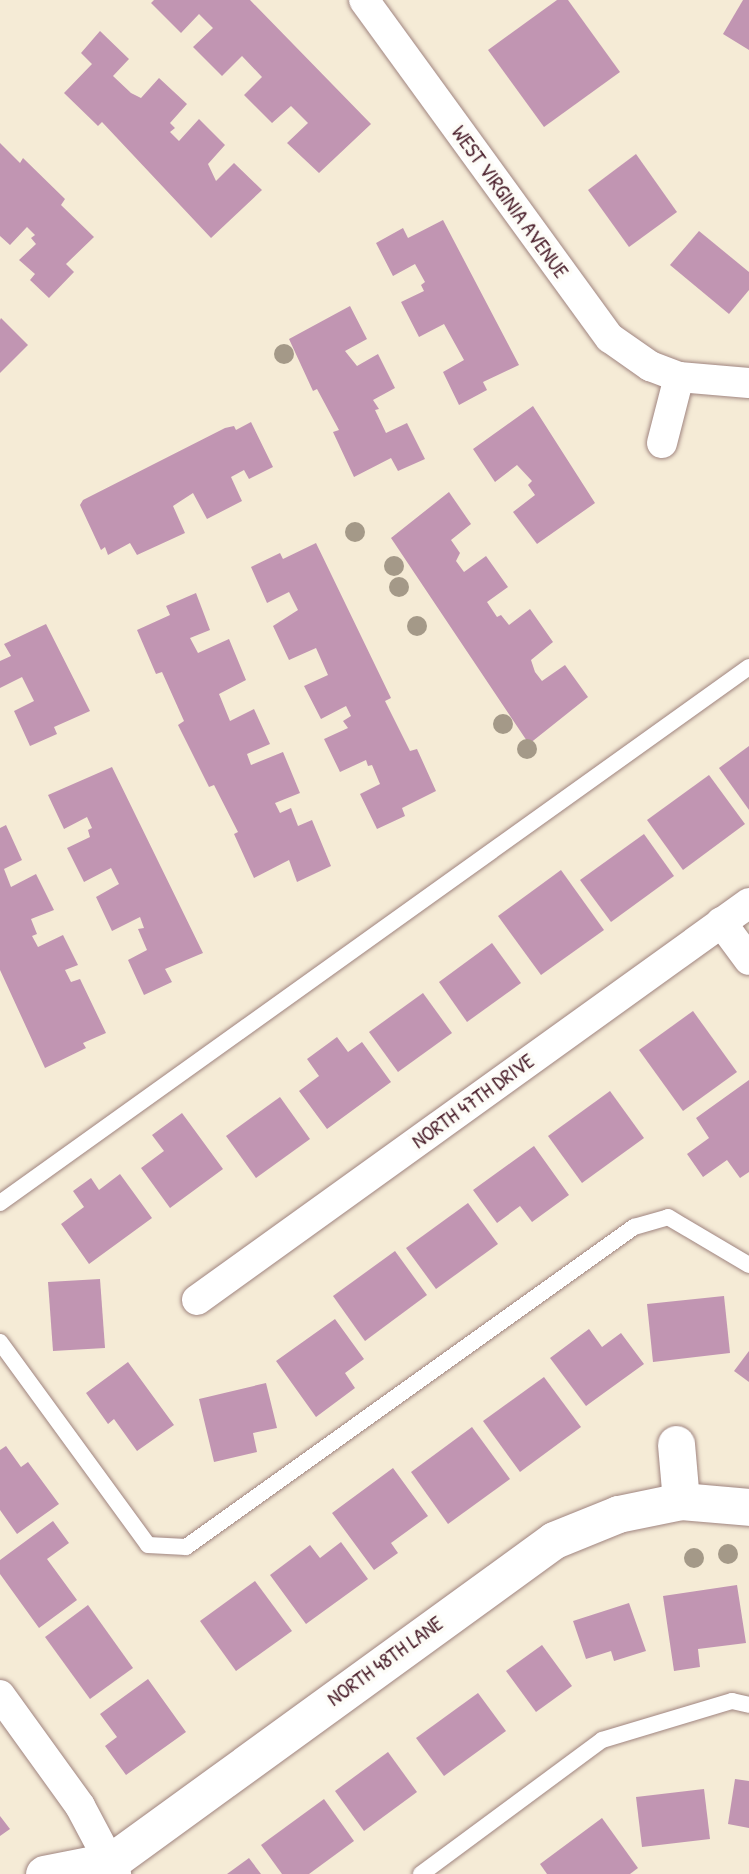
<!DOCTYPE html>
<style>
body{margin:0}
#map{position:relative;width:749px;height:1874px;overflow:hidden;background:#f5ebd6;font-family:"Patrick Hand",sans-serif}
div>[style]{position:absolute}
.building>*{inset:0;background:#c195b2}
.roads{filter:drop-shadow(0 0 2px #a08580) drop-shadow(0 0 2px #a08580)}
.service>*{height:16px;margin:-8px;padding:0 8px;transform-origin:8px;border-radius:8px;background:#fff}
.minor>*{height:30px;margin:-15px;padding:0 15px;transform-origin:15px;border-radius:15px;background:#fff}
.tertiary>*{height:37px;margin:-18.5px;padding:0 18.5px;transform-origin:18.5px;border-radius:18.5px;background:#fff}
.trees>*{width:20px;height:20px;margin:-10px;border-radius:50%;background:#a49988}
span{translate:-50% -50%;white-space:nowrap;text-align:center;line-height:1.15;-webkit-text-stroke:7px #fdfcf7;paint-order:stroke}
.street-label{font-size:21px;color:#4a1f2b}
</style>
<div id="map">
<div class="building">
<i style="clip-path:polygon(154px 0,250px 0,371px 124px,319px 173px,287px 143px,308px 123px,291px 106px,272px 123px,244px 95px,262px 77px,242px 56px,222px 76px,193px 47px,213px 28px,199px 14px,181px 33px,151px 3px)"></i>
<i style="clip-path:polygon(557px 0,568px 0,620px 72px,544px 127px,488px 50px)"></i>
<i style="clip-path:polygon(743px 0,749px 0,749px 50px,723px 34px)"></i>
<i style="clip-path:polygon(100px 31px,129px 59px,113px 76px,131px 93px,141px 98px,159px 78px,187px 104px,170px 123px,175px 128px,170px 132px,179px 141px,199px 119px,225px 145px,208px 164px,216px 181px,234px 163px,262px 190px,211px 238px,102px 122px,98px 126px,64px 93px,92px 64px,81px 53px)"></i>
<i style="clip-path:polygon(0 143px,20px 163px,23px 158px,65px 199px,61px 205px,94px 237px,66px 264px,74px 272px,49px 298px,30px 280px,35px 274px,19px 260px,36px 244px,31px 238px,35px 235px,27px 227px,10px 245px,0 236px)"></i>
<i style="clip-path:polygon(636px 154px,677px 212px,629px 247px,588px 190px)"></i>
<i style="clip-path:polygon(443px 220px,519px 365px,483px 382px,487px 390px,459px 405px,443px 372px,464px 360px,444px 324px,419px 337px,401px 302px,424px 291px,421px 285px,425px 282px,415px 264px,393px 276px,376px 243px,403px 228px,408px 238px)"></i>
<i style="clip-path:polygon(699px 231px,749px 272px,749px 290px,729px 314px,670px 265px)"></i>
<i style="clip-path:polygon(350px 306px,367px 339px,345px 351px,357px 366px,378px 354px,395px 388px,373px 400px,379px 409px,375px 410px,386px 433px,407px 423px,425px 459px,398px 471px,391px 458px,354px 477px,333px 432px,339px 430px,317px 389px,313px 391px,289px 339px)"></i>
<i style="clip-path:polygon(1px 318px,28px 345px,0 373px,0 320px)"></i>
<i style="clip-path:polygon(533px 406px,595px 503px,537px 544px,513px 512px,535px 495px,528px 485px,532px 481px,517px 465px,495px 482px,473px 449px)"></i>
<i style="clip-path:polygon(251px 422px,273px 467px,249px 479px,244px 470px,231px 477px,242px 501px,207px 519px,193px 493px,173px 506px,185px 533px,137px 555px,130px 543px,108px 555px,105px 547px,101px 550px,80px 505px,83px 500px,225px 428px,234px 426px,236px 430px)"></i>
<i style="clip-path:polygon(449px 492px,471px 524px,451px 540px,460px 553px,456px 561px,464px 572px,486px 556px,508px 587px,487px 602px,497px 617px,501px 615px,509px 625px,530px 609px,553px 642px,531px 660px,535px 672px,542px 681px,565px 665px,588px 697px,529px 744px,391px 538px)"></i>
<i style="clip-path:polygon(316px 543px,391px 698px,385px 701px,410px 751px,417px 749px,436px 791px,402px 808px,405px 816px,377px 829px,360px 794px,380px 784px,372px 765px,368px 766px,366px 760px,340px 772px,324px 739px,348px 728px,343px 721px,351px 716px,346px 706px,321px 719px,304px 686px,328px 675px,316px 648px,289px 660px,273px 626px,298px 610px,289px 592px,267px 603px,251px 567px,280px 553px,283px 559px)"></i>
<i style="clip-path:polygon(196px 593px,210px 630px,190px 638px,198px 653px,229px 639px,246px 680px,219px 694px,230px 721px,254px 709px,270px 744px,247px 754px,251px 765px,283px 752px,300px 793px,275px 803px,280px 813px,291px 808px,298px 826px,312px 820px,331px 866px,297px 882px,289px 860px,254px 878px,234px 834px,238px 832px,214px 785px,209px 787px,178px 725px,184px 721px,162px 672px,156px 674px,137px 630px,170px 615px,166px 606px)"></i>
<i style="clip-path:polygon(46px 624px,90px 711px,54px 727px,57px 734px,30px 746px,14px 711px,34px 701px,22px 677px,0 688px,0 661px,11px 656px,4px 644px)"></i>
<i style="clip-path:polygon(749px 746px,749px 810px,719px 768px)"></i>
<i style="clip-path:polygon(112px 767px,203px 953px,165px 969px,172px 982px,144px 995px,128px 960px,147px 950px,138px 929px,144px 928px,140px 917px,112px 931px,96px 897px,119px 884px,111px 868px,84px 882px,67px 848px,90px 837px,88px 830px,92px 828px,87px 817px,64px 829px,48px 795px)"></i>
<i style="clip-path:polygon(709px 775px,745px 824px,683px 870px,647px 820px)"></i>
<i style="clip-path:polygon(6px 825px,22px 860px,4px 869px,11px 887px,36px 874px,54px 910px,31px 919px,37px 934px,32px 936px,38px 947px,63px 935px,78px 965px,65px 970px,71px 982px,80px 979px,106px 1033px,83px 1043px,86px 1048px,45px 1068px,0 970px,0 828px)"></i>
<i style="clip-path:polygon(644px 834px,674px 876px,611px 922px,580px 880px)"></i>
<i style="clip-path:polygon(561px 870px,604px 930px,541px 975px,498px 916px)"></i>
<i style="clip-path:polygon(492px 943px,521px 983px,467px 1022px,439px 982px)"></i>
<i style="clip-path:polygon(423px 993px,452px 1033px,398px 1072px,369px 1032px)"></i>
<i style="clip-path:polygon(693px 1011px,737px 1072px,683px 1111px,639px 1050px)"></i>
<i style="clip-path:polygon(337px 1037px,348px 1052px,362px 1042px,391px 1082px,327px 1129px,299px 1091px,319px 1076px,307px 1059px)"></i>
<i style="clip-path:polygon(749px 1080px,749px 1172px,740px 1178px,727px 1160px,703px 1177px,687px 1154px,709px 1138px,696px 1118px)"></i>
<i style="clip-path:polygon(610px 1091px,644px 1138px,582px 1183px,548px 1136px)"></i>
<i style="clip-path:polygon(280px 1097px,310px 1139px,256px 1178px,226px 1136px)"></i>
<i style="clip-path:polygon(182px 1113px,223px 1169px,170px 1208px,141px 1168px,164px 1151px,152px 1135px)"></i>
<i style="clip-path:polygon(534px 1146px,569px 1195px,532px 1222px,520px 1206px,497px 1223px,473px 1190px)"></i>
<i style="clip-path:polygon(120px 1174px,152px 1218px,89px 1264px,61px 1224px,84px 1207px,73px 1191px,91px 1178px,99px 1190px)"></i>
<i style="clip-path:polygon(468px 1203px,498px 1244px,436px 1289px,406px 1248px)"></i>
<i style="clip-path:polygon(395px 1251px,427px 1295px,365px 1341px,333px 1296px)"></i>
<i style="clip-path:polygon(100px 1279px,105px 1348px,53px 1351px,48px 1282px)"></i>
<i style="clip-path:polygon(724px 1296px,730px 1353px,653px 1362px,647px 1304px)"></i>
<i style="clip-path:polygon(335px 1319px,364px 1359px,345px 1373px,355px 1388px,316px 1417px,276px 1361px)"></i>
<i style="clip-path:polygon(589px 1329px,602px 1347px,621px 1333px,644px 1364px,586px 1406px,550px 1358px)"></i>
<i style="clip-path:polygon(749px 1351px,749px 1382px,734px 1371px)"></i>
<i style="clip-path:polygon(128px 1362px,174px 1425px,137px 1451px,114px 1419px,108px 1424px,86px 1393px)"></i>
<i style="clip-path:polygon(544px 1377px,581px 1427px,520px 1472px,483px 1421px)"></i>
<i style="clip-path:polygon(266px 1383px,277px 1428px,253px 1433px,257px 1452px,214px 1462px,199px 1399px)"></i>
<i style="clip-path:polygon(472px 1427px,510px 1479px,448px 1524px,411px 1472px)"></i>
<i style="clip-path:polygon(6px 1446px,21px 1467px,28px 1462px,59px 1504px,17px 1534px,0 1510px,0 1450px)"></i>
<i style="clip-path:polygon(393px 1468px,428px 1516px,391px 1543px,398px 1553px,374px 1570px,332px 1513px)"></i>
<i style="clip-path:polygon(53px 1521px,69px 1543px,47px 1559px,77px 1600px,39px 1628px,0 1574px,0 1560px)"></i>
<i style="clip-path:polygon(341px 1542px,368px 1579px,306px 1624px,270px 1575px,310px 1545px,320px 1558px)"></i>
<i style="clip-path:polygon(255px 1581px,292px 1631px,236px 1671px,200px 1621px)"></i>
<i style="clip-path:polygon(737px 1585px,746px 1643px,698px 1649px,700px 1667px,674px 1671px,663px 1596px)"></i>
<i style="clip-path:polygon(629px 1603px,646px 1651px,614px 1661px,611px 1651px,586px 1659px,573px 1621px)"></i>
<i style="clip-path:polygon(88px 1605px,133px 1668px,90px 1699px,45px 1637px)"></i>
<i style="clip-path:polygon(542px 1645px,572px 1686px,536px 1712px,506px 1671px)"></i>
<i style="clip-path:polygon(148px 1679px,186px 1732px,126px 1775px,105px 1746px,117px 1737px,100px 1714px)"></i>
<i style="clip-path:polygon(478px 1693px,506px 1731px,444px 1776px,416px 1738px)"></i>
<i style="clip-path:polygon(388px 1752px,417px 1792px,364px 1831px,335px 1791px)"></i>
<i style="clip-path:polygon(735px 1779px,749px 1781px,749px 1828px,728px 1824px)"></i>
<i style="clip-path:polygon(704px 1789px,710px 1839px,642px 1847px,636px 1797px)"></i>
<i style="clip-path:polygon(324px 1799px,354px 1841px,309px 1874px,282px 1874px,261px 1845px)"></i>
<i style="clip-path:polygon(0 1816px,10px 1829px,0 1836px)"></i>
<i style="clip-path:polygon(602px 1818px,638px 1868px,630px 1874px,547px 1874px,540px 1864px)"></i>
<i style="clip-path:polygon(249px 1858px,261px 1874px,227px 1874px)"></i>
</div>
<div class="roads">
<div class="service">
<i style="left:0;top:1203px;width:921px;rotate:-35.59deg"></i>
<i style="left:0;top:1342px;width:251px;rotate:53.9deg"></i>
<i style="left:148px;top:1545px;width:38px;rotate:3deg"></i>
<i style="left:186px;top:1547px;width:551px;rotate:-35.54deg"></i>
<i style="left:634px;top:1227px;width:35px;rotate:-16deg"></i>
<i style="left:668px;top:1217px;width:94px;rotate:30.7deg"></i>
<i style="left:421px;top:1874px;width:225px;rotate:-36.5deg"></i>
<i style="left:602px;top:1740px;width:136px;rotate:-16.7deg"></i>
<i style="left:732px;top:1701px;width:17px;rotate:13deg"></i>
</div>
<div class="minor">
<i style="left:364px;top:0;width:418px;rotate:54deg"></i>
<i style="left:610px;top:338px;width:49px;rotate:35deg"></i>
<i style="left:650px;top:366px;width:31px;rotate:21deg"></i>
<i style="left:679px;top:377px;width:70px;rotate:4.9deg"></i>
<i style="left:662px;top:443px;width:68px;rotate:-75.6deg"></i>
<i style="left:721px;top:922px;width:47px;rotate:53.6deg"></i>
<i style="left:197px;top:1300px;width:680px;rotate:-35.72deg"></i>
<i style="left:0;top:1695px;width:137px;rotate:54.2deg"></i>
<i style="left:80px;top:1806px;width:77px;rotate:62.1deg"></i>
</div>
<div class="tertiary">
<i style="left:676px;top:1444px;width:57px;rotate:85deg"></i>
<i style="left:44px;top:1874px;width:66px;rotate:-11.3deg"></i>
<i style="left:94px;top:1874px;width:568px;rotate:-35.98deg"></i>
<i style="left:554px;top:1540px;width:69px;rotate:-22.1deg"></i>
<i style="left:618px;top:1514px;width:64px;rotate:-11.7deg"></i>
<i style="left:681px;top:1501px;width:68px;rotate:5deg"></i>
</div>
</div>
<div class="trees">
<i style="left:284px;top:354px"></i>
<i style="left:355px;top:532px"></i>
<i style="left:394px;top:566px"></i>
<i style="left:399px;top:587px"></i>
<i style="left:417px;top:626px"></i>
<i style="left:503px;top:724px"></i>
<i style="left:527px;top:749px"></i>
<i style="left:728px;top:1554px"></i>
<i style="left:694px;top:1558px"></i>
</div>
<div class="street-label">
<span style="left:510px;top:202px;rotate:54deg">WEST VIRGINIA AVENUE</span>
<span style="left:473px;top:1101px;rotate:-36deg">NORTH 47TH DRIVE</span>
<span style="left:385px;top:1661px;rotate:-36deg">NORTH 48TH LANE</span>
</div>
</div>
